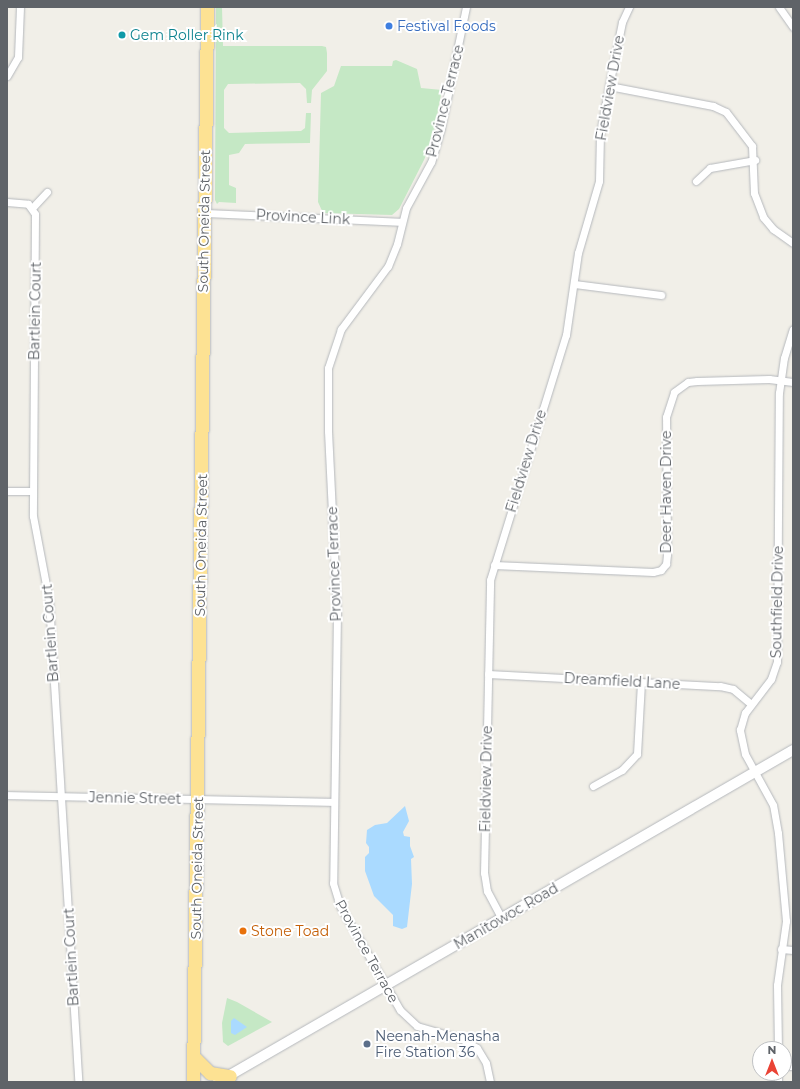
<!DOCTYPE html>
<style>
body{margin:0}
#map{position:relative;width:800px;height:1089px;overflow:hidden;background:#f1efe8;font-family:Montserrat,sans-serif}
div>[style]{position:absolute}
.green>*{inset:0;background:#c5e8c5}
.water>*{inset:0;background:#aadaff}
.roads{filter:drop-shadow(0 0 1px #b5b8bc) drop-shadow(0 0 1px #b5b8bc)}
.street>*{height:7px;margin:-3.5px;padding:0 3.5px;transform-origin:3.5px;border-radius:3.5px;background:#fff}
.secondary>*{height:10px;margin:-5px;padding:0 5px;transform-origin:5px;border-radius:5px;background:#fff}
.highway>*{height:13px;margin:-6.5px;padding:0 6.5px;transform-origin:6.5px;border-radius:6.5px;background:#fde293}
.dots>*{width:11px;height:11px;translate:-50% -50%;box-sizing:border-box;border:2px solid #fff;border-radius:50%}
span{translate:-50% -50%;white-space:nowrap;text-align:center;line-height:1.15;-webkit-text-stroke:4px #fff;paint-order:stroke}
.shop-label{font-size:14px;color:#366cbe}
.left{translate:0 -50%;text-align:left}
.culture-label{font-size:14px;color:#0d838f}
.street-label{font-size:14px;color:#5f6368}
.food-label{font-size:14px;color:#c56008}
.service-label{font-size:14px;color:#4e5e75}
.frame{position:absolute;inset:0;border:8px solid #5f6368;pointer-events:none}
.north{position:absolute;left:752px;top:1041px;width:40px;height:40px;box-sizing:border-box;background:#fff;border:1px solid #bfc1c3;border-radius:50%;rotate:0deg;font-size:11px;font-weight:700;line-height:16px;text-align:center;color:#5f6368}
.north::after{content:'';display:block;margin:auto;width:14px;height:18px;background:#ea4335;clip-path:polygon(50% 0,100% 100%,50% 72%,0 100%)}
</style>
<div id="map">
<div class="green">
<i style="clip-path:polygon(216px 7px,222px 7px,223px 46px,322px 46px,326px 47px,327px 53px,327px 71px,312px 90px,311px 103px,307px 103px,306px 89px,300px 83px,228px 84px,224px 90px,224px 128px,229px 133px,301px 131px,305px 128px,306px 113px,311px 113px,310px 143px,245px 144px,239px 153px,229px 155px,229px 185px,236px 188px,236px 203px,219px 202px,217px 204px,215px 200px)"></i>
<i style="clip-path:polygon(396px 60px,417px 69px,421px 88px,442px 90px,432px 141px,424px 160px,399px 209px,392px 215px,323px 213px,318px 202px,321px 93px,334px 86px,341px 66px,392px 66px,393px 61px)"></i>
<i style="clip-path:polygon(227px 998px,237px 1002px,272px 1022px,228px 1046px,223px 1042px,222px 1023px)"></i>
</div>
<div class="water">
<i style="clip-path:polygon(405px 806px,409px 821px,403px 832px,404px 836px,410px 837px,410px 846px,414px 857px,411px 859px,412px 884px,407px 927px,402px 929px,393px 926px,393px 915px,374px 896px,365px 871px,365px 857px,369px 853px,369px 847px,366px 843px,367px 830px,375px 825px,387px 823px)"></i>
<i style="clip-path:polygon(234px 1018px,247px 1027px,235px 1035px,231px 1033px,231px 1021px)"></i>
</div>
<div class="roads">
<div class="street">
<i style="left:466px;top:7px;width:124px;rotate:101.7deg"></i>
<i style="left:441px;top:128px;width:35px;rotate:106deg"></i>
<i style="left:431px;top:162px;width:52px;rotate:118.5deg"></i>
<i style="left:406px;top:208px;width:37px;rotate:104deg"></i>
<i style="left:397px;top:244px;width:24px;rotate:112deg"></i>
<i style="left:388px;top:266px;width:79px;rotate:126.7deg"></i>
<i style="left:341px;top:329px;width:41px;rotate:108.4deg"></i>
<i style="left:328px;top:368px;width:63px;rotate:90deg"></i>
<i style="left:328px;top:431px;width:181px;rotate:87.2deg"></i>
<i style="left:337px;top:612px;width:271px;rotate:90.8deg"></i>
<i style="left:333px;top:883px;width:24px;rotate:73deg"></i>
<i style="left:340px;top:906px;width:120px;rotate:60deg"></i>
<i style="left:400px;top:1010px;width:23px;rotate:43deg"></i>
<i style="left:417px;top:1026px;width:47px;rotate:16.1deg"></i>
<i style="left:462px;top:1039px;width:17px;rotate:31deg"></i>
<i style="left:477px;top:1048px;width:17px;rotate:59deg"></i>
<i style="left:486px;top:1063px;width:19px;rotate:78deg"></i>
<i style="left:779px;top:7px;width:24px;rotate:55deg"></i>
<i style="left:7px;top:76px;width:22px;rotate:-60deg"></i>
<i style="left:18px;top:57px;width:50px;rotate:-87.7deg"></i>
<i style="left:609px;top:86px;width:106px;rotate:10.9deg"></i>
<i style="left:713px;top:106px;width:14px;rotate:25deg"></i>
<i style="left:726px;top:112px;width:43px;rotate:52.6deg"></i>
<i style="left:752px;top:146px;width:47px;rotate:87.6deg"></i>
<i style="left:754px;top:193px;width:26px;rotate:69deg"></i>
<i style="left:763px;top:217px;width:16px;rotate:50deg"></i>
<i style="left:773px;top:229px;width:24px;rotate:35deg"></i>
<i style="left:696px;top:181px;width:19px;rotate:-43deg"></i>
<i style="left:710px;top:168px;width:46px;rotate:-10.1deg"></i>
<i style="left:7px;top:202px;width:21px;rotate:5deg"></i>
<i style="left:28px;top:204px;width:12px;rotate:55deg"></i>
<i style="left:35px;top:214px;width:302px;rotate:90.4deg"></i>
<i style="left:33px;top:516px;width:86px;rotate:79.3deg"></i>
<i style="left:49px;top:601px;width:482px;rotate:86.5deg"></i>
<i style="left:32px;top:208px;width:22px;rotate:-47deg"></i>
<i style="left:204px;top:213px;width:197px;rotate:2.6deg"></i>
<i style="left:574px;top:284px;width:88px;rotate:7.2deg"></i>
<i style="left:7px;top:491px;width:26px"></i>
<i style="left:494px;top:565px;width:159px;rotate:2.5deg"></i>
<i style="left:653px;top:572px;width:8px;rotate:-14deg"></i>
<i style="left:661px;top:570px;width:8px;rotate:-50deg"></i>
<i style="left:666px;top:564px;width:10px;rotate:-84deg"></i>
<i style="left:667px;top:554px;width:137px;rotate:-90.4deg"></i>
<i style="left:666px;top:417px;width:26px;rotate:-72deg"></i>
<i style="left:674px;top:392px;width:17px;rotate:-36deg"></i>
<i style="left:688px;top:382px;width:9px;rotate:-6deg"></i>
<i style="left:697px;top:381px;width:72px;rotate:-1.6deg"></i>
<i style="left:769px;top:379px;width:24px;rotate:7deg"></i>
<i style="left:488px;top:674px;width:232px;rotate:3deg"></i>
<i style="left:720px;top:686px;width:13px;rotate:13deg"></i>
<i style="left:733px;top:689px;width:23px;rotate:40deg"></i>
<i style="left:593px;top:786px;width:33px;rotate:-29deg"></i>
<i style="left:622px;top:770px;width:22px;rotate:-47deg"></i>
<i style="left:637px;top:754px;width:72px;rotate:-86.8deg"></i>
<i style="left:7px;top:795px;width:327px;rotate:1.2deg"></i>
<i style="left:502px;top:919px;width:32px;rotate:-118deg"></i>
<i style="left:487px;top:891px;width:18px;rotate:-99deg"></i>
<i style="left:484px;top:873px;width:293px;rotate:-88.8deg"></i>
<i style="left:490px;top:580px;width:257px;rotate:-72.8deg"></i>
<i style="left:566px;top:335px;width:83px;rotate:-81.7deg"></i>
<i style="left:578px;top:253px;width:75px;rotate:-73.7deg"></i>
<i style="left:599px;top:181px;width:47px;rotate:-88.8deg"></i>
<i style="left:600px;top:134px;width:49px;rotate:-79.4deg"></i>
<i style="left:609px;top:86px;width:65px;rotate:-78.5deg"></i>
<i style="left:622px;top:22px;width:17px;rotate:-65deg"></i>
<i style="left:781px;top:949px;width:12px;rotate:5deg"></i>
<i style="left:778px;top:1049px;width:64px;rotate:-90.9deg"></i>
<i style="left:777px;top:985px;width:65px;rotate:-82deg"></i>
<i style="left:786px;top:921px;width:88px;rotate:-95.2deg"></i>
<i style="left:778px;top:833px;width:28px;rotate:-100deg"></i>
<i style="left:773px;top:805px;width:58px;rotate:-118.8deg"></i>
<i style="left:745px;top:754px;width:25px;rotate:-102deg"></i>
<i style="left:740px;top:730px;width:18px;rotate:-74deg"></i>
<i style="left:745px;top:713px;width:43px;rotate:-52.6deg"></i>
<i style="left:771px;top:679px;width:18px;rotate:-71deg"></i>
<i style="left:777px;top:662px;width:269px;rotate:-89.6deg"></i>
<i style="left:779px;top:393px;width:35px;rotate:-82deg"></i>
<i style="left:784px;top:358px;width:30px;rotate:-73deg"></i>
<i style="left:784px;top:1066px;width:9px"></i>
<i style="left:778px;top:1082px;width:9px;rotate:-90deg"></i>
</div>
<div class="secondary">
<i style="left:218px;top:1082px;width:664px;rotate:-30deg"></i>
</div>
<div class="highway">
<i style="left:194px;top:1057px;width:23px;rotate:45deg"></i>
<i style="left:210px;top:1073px;width:20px;rotate:9deg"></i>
<i style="left:193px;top:1082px;width:1075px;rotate:-89.25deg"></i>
</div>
</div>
<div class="dots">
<i style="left:389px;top:26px;background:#3f7fe0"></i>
<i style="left:122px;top:35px;background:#0f9aa8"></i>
<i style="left:243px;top:931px;background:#e8710a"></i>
<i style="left:367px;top:1044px;background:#5c6f8a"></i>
</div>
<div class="shop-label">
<span class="left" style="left:397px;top:26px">Festival Foods</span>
</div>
<div class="culture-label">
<span class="left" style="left:130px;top:35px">Gem Roller Rink</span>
</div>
<div class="street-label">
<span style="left:610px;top:88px;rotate:-80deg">Fieldview Drive</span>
<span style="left:445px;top:101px;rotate:-76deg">Province Terrace</span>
<span style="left:303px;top:217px;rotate:3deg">Province Link</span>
<span style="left:204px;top:221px;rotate:-89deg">South Oneida Street</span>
<span style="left:35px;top:311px;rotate:-89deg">Bartlein Court</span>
<span style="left:526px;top:461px;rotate:-73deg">Fieldview Drive</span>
<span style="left:666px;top:492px;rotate:-90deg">Deer Haven Drive</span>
<span style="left:201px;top:545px;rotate:-89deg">South Oneida Street</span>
<span style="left:334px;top:564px;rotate:-92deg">Province Terrace</span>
<span style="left:777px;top:602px;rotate:-89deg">Southfield Drive</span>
<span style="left:50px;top:633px;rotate:-94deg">Bartlein Court</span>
<span style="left:622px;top:681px;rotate:3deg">Dreamfield Lane</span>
<span style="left:486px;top:779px;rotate:-89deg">Fieldview Drive</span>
<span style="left:135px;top:798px;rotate:1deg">Jennie Street</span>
<span style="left:197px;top:868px;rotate:-89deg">South Oneida Street</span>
<span style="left:506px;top:916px;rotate:-30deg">Manitowoc Road</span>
<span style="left:367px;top:951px;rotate:61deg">Province Terrace</span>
<span style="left:71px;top:957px;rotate:-93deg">Bartlein Court</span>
</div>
<div class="food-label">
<span class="left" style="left:251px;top:931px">Stone Toad</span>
</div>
<div class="service-label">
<span class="left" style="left:375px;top:1044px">Neenah-Menasha<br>Fire Station 36</span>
</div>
<div class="frame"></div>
<div class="north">N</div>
</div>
